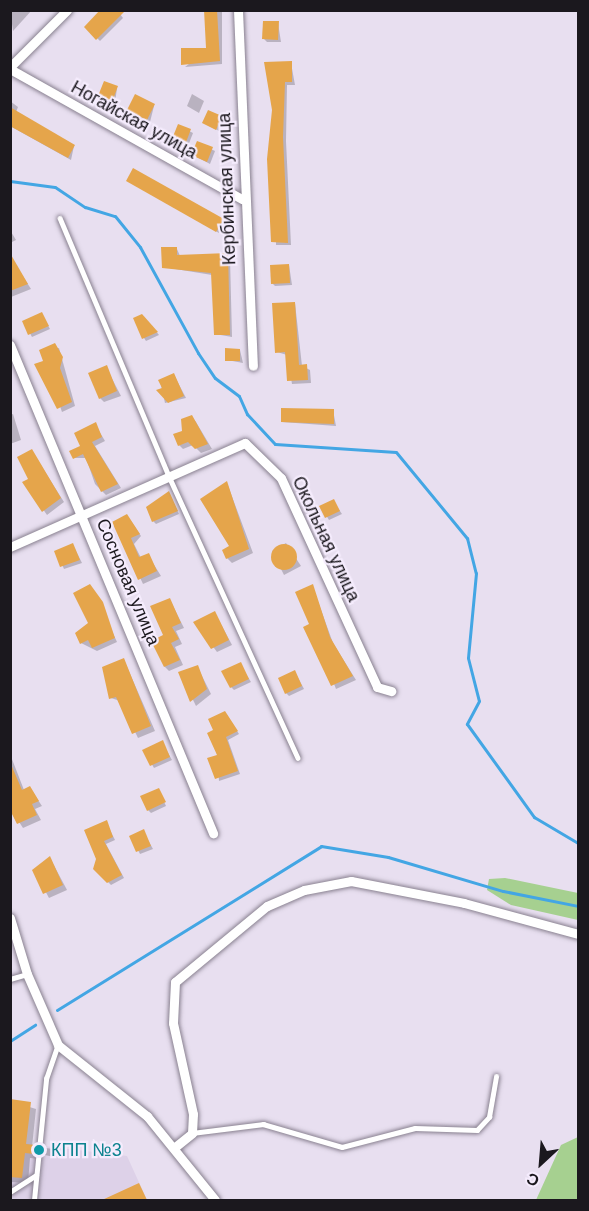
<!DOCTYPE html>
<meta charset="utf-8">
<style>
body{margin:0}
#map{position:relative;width:589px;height:1211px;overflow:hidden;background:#e8dff0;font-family:Arial,sans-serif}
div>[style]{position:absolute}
.built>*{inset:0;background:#ddd1e8}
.green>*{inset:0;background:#a6d090}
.shadow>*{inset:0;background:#0003}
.stream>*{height:3px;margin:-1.5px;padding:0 1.5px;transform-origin:1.5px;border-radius:1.5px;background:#43a6e4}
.building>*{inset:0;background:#e5a54b}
.round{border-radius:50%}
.roads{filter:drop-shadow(0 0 2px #898190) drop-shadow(0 0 2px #898190)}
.service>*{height:4.5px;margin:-2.25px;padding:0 2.25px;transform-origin:2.25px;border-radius:2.25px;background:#fff}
.minor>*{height:9px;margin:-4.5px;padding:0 4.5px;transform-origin:4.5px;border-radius:4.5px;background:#fff}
.dots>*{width:16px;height:16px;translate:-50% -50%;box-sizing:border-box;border:3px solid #f5ecfd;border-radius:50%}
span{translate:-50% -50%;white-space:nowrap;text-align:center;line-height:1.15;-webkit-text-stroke:4.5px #f5ecfd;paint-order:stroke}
.street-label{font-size:18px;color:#1b181e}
.culture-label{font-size:18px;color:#0d838f}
.left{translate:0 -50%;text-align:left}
.frame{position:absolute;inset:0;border:12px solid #1b181e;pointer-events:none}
.north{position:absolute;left:511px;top:1133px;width:60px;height:60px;-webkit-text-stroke:4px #f5ecfd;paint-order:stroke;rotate:206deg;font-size:16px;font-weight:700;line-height:24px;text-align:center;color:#1b181e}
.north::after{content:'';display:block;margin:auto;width:21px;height:27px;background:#1b181e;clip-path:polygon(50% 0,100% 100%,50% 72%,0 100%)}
</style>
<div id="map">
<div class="built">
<i style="clip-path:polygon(11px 1142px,127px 1156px,147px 1200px,11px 1200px)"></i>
</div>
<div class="green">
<i style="clip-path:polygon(505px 878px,578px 893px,578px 920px,511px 905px,487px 890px,489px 879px)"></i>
<i style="clip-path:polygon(578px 1137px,578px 1200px,536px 1200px,561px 1145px)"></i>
</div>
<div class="shadow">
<i style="clip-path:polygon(10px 10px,32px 10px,13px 31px)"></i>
<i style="clip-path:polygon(117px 10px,123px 18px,100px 41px,86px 27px)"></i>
<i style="clip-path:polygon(206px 10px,222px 10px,222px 64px,185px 67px,207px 50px)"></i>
<i style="clip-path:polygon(278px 23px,281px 42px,267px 42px,264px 39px)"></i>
<i style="clip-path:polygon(291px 63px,295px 85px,287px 85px,286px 141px,291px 245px,276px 245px,274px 110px)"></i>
<i style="clip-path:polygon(117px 88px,115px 103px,99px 95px)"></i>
<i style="clip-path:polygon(192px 94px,204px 101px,199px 113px,187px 106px)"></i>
<i style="clip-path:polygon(10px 101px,18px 107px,16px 112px,74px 146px,71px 160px,10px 126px)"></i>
<i style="clip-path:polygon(154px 106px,150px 122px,129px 110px)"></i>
<i style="clip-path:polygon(221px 118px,219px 131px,204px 123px)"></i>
<i style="clip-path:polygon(179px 126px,193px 133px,188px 146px,174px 139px)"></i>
<i style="clip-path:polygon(198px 143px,215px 151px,210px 164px,193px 155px)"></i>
<i style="clip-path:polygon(128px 181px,223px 220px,225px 223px,219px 233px)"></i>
<i style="clip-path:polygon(10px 230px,16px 240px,10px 243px)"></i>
<i style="clip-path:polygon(177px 249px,180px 256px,230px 258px,232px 337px,215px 334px,212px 275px,163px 267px)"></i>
<i style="clip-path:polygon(10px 256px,31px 289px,11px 297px)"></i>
<i style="clip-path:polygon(289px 265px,292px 285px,275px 286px,272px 283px)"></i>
<i style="clip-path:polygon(295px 303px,302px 366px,310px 370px,311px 383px,292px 384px,287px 355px,277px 352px)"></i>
<i style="clip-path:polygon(42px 314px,50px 329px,32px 337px,24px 322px)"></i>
<i style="clip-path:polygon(145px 318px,159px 335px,146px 341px,144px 338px)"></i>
<i style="clip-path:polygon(59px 348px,75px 406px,62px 412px,41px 351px)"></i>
<i style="clip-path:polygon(240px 350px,243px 363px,227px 360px)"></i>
<i style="clip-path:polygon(106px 367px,121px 396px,104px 402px,100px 398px)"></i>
<i style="clip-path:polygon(174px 375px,186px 398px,165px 403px,160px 381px)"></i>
<i style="clip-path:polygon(333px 410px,336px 426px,282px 422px)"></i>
<i style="clip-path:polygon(13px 414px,21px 440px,10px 444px,10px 415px)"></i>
<i style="clip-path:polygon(192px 417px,196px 422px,212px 449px,201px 453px,193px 445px,183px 449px,179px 445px)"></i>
<i style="clip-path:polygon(95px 424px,105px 441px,95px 446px,121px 488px,106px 495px,95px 484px,86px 458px,74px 458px)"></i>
<i style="clip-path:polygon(32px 451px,64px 502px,47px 515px,25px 483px,30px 480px)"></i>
<i style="clip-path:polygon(227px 483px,253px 553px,232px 563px,227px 558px,232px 547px)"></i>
<i style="clip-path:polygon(169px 493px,179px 514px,156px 524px,153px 521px)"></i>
<i style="clip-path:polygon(333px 501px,342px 514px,329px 520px,321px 507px)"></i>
<i style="clip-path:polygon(131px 521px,141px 536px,134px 544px,141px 558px,148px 555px,161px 576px,143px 584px,114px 522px)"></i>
<i style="clip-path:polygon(286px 543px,301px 566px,284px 575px,272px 551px)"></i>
<i style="clip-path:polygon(73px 545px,82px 563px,64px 569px,56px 551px)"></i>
<i style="clip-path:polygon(312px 585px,333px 643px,356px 680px,336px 689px,311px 625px)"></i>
<i style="clip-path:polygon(93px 590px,117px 642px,97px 651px,81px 643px,90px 623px)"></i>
<i style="clip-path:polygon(170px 600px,184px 628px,176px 631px,182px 644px,175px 647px,183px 665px,169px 671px,165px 667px)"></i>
<i style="clip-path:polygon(215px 613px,232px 645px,217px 652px,195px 623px)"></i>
<i style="clip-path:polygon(124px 660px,155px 731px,138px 738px,120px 701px,111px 698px)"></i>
<i style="clip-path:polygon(240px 664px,251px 682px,234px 690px,231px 687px)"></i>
<i style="clip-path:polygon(197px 666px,211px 694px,196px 706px,180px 673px)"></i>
<i style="clip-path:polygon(295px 672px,304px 689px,289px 696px,286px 693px)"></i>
<i style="clip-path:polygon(227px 715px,239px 734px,228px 740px,240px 774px,219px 781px,215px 730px)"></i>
<i style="clip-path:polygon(162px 742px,172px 760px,154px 768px,144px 750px)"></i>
<i style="clip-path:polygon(10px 754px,24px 790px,30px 788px,42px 806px,35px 809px,41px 820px,23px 828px,10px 808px)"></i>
<i style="clip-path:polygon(159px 791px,166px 806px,151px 813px,148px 810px)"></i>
<i style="clip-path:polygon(106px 822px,115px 840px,106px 844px,124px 878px,111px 885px,95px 869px)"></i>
<i style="clip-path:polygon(143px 831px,153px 849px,140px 854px,131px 837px)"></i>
<i style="clip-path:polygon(50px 858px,67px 890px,49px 898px,34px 870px)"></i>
<i style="clip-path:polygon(10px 1101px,36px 1109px,32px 1147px,39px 1159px,30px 1158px,28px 1183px,10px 1182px)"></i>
<i style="clip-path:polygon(45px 1148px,54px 1149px,54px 1157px,45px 1155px)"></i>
</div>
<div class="stream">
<i style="left:10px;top:181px;width:45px;rotate:7.6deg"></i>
<i style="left:55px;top:187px;width:36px;rotate:34deg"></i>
<i style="left:85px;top:207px;width:31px;rotate:17deg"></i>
<i style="left:115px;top:216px;width:40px;rotate:51deg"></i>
<i style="left:140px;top:247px;width:121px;rotate:61.3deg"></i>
<i style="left:198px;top:353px;width:30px;rotate:56deg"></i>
<i style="left:215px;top:378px;width:30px;rotate:37deg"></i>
<i style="left:239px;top:396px;width:20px;rotate:66deg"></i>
<i style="left:247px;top:414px;width:41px;rotate:47deg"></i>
<i style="left:275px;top:444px;width:121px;rotate:3.8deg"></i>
<i style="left:396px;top:452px;width:112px;rotate:50.5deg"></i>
<i style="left:467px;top:538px;width:36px;rotate:76deg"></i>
<i style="left:476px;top:573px;width:85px;rotate:95.4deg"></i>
<i style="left:468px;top:658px;width:44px;rotate:75.7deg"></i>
<i style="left:479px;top:701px;width:26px;rotate:118deg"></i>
<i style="left:467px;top:724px;width:115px;rotate:54.2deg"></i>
<i style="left:534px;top:817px;width:51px;rotate:30.6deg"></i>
<i style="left:57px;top:1010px;width:311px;rotate:-31.8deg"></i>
<i style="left:321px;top:846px;width:68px;rotate:9.3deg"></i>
<i style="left:388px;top:857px;width:120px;rotate:16.5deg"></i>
<i style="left:503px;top:891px;width:76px;rotate:11.3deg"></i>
<i style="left:10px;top:1041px;width:30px;rotate:-33deg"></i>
</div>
<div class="building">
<i style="clip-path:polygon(100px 10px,126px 10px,96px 40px,84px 27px)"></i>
<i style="clip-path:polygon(204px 10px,217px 10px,220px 61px,181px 65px,181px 48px,206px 48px)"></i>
<i style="clip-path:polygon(263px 21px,279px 21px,278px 40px,262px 39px)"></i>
<i style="clip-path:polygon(292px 61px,292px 82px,285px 82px,283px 137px,288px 243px,271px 242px,267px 159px,272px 110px,264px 62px)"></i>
<i style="clip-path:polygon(104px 81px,118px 86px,112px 102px,98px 96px)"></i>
<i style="clip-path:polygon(135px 94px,155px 104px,147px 120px,127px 110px)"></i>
<i style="clip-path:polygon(10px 107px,75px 145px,68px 158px,10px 126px)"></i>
<i style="clip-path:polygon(208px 110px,222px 116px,216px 130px,202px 123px)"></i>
<i style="clip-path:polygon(178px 124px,191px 129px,185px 145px,172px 139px)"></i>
<i style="clip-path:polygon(197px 141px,213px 147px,207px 162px,191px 155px)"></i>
<i style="clip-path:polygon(133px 168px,224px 219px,216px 232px,126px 181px)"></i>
<i style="clip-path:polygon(161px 247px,177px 247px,177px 255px,228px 253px,230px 335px,214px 335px,211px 273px,162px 268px)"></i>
<i style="clip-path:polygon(10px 253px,28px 284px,10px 291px)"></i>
<i style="clip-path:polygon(289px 264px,290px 283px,271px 284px,270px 265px)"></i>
<i style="clip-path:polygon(295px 302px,299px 365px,307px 364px,308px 380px,287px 381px,285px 352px,275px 353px,272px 303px)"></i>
<i style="clip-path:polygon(42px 312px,49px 326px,28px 335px,22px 321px)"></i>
<i style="clip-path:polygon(142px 314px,158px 332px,142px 339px,133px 318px)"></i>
<i style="clip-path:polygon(55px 343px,63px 357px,60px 368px,72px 402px,57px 409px,34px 364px,43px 361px,39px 350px)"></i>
<i style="clip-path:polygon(225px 348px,240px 349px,240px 361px,225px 361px)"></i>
<i style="clip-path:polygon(107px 365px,117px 391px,99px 399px,88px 373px)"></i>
<i style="clip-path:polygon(174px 373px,184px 396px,168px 403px,156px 390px,162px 388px,158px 380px)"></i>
<i style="clip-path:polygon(281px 408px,334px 409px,334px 424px,281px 422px)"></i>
<i style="clip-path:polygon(192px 415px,208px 444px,195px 449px,188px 442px,178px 446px,173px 434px,182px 431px,181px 419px)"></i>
<i style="clip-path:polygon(96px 422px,102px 437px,92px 442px,118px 484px,101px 492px,83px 454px,73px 459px,69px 451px,80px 446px,74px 433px)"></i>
<i style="clip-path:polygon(32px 449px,61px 498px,42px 512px,22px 482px,28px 479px,17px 457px)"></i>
<i style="clip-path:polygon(227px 481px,249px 549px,226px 559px,222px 550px,229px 546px,200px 499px)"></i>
<i style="clip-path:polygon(169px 491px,178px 511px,152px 522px,146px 507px)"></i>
<i style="clip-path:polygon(334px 499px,340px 511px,325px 518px,319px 506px)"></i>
<i style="clip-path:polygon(127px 514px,140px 534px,131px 538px,139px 557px,149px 553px,157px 571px,138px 580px,112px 522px)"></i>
<i style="clip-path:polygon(73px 543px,80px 560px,60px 567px,54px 551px)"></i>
<i class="round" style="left:271px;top:544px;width:26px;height:26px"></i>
<i style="clip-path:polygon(90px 584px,103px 602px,115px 638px,92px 648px,88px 640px,80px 644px,75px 633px,88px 623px,73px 593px)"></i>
<i style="clip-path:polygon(313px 584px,330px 637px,353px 676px,331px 686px,303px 627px,309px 624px,295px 592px)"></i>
<i style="clip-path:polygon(170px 598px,181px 623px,172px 627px,179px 639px,171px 643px,180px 660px,164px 667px,151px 641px,163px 635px,150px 606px)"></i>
<i style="clip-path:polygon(215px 611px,229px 640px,211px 649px,193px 622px)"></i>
<i style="clip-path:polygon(124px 658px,151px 726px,132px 734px,116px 697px,109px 699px,102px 667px)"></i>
<i style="clip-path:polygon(241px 662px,249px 679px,230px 688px,221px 671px)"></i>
<i style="clip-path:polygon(198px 665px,207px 689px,190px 702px,178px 672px)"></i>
<i style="clip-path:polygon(295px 670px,302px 686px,285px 694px,278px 678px)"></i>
<i style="clip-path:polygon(225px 711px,238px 731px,226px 737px,238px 771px,215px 779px,207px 758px,217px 755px,207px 733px,213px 730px,208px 719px)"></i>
<i style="clip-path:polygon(163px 740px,170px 757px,150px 766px,142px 750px)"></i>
<i style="clip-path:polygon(10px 762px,22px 790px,30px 786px,39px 801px,32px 804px,37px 815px,17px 824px,10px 810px)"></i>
<i style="clip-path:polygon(159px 788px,166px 802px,147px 811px,140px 796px)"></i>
<i style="clip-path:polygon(107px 820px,113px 837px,104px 841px,122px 875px,107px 883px,93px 869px,96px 859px,84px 830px)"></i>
<i style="clip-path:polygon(144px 829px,151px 846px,136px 852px,129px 836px)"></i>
<i style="clip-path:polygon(50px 856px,63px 885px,43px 894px,32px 870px)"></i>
<i style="clip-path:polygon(10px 1099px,31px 1102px,26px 1144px,35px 1145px,34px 1154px,25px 1153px,22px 1178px,10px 1177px)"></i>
<i style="clip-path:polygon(139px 1183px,147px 1200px,102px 1200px)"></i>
</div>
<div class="roads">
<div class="service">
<i style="left:60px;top:218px;width:278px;rotate:67.1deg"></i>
<i style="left:168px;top:474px;width:312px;rotate:65.4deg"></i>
<i style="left:10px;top:979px;width:18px;rotate:-16deg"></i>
<i style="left:192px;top:1133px;width:72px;rotate:-7.2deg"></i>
<i style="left:263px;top:1124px;width:82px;rotate:16.2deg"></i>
<i style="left:342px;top:1147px;width:75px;rotate:-14.6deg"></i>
<i style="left:415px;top:1128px;width:62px;rotate:1.8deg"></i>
<i style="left:477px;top:1130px;width:18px;rotate:-47deg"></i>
<i style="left:489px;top:1117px;width:41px;rotate:-80.1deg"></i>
<i style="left:10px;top:1192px;width:31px;rotate:-33deg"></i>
<i style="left:34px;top:1200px;width:122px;rotate:-84.3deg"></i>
<i style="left:46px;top:1079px;width:36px;rotate:-71deg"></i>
</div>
<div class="minor">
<i style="left:238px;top:10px;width:356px;rotate:87.6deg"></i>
<i style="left:10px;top:67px;width:81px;rotate:-45deg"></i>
<i style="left:10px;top:69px;width:266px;rotate:29.3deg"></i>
<i style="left:10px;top:345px;width:529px;rotate:67.41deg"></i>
<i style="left:10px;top:547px;width:257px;rotate:-23.9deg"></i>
<i style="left:245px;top:443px;width:50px;rotate:44.2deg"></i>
<i style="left:281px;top:478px;width:230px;rotate:65.3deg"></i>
<i style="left:377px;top:687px;width:15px;rotate:16deg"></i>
<i style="left:10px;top:918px;width:59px;rotate:73.1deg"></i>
<i style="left:27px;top:974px;width:77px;rotate:66.4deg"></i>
<i style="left:58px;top:1045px;width:114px;rotate:38.6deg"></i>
<i style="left:147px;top:1116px;width:108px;rotate:51deg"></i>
<i style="left:175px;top:1147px;width:22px;rotate:-39deg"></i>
<i style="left:192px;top:1133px;width:19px;rotate:-87deg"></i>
<i style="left:193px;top:1114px;width:93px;rotate:-102.4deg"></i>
<i style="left:173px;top:1023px;width:41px;rotate:-87.2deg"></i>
<i style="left:175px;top:982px;width:119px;rotate:-39.6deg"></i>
<i style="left:267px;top:906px;width:40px;rotate:-23.4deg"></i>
<i style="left:304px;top:890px;width:48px;rotate:-10.8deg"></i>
<i style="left:351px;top:881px;width:115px;rotate:11deg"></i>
<i style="left:464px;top:903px;width:118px;rotate:15.2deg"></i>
</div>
</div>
<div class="dots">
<i style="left:39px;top:1150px;background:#0f9aa8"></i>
</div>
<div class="street-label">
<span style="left:134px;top:120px;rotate:29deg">Ногайская улица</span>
<span style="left:227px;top:189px;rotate:-92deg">Кербинская улица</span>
<span style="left:326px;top:539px;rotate:65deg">Окольная улица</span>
<span style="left:128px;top:582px;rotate:67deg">Сосновая улица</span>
</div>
<div class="culture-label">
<span class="left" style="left:51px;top:1150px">КПП №3</span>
</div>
<div class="frame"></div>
<div class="north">С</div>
</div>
